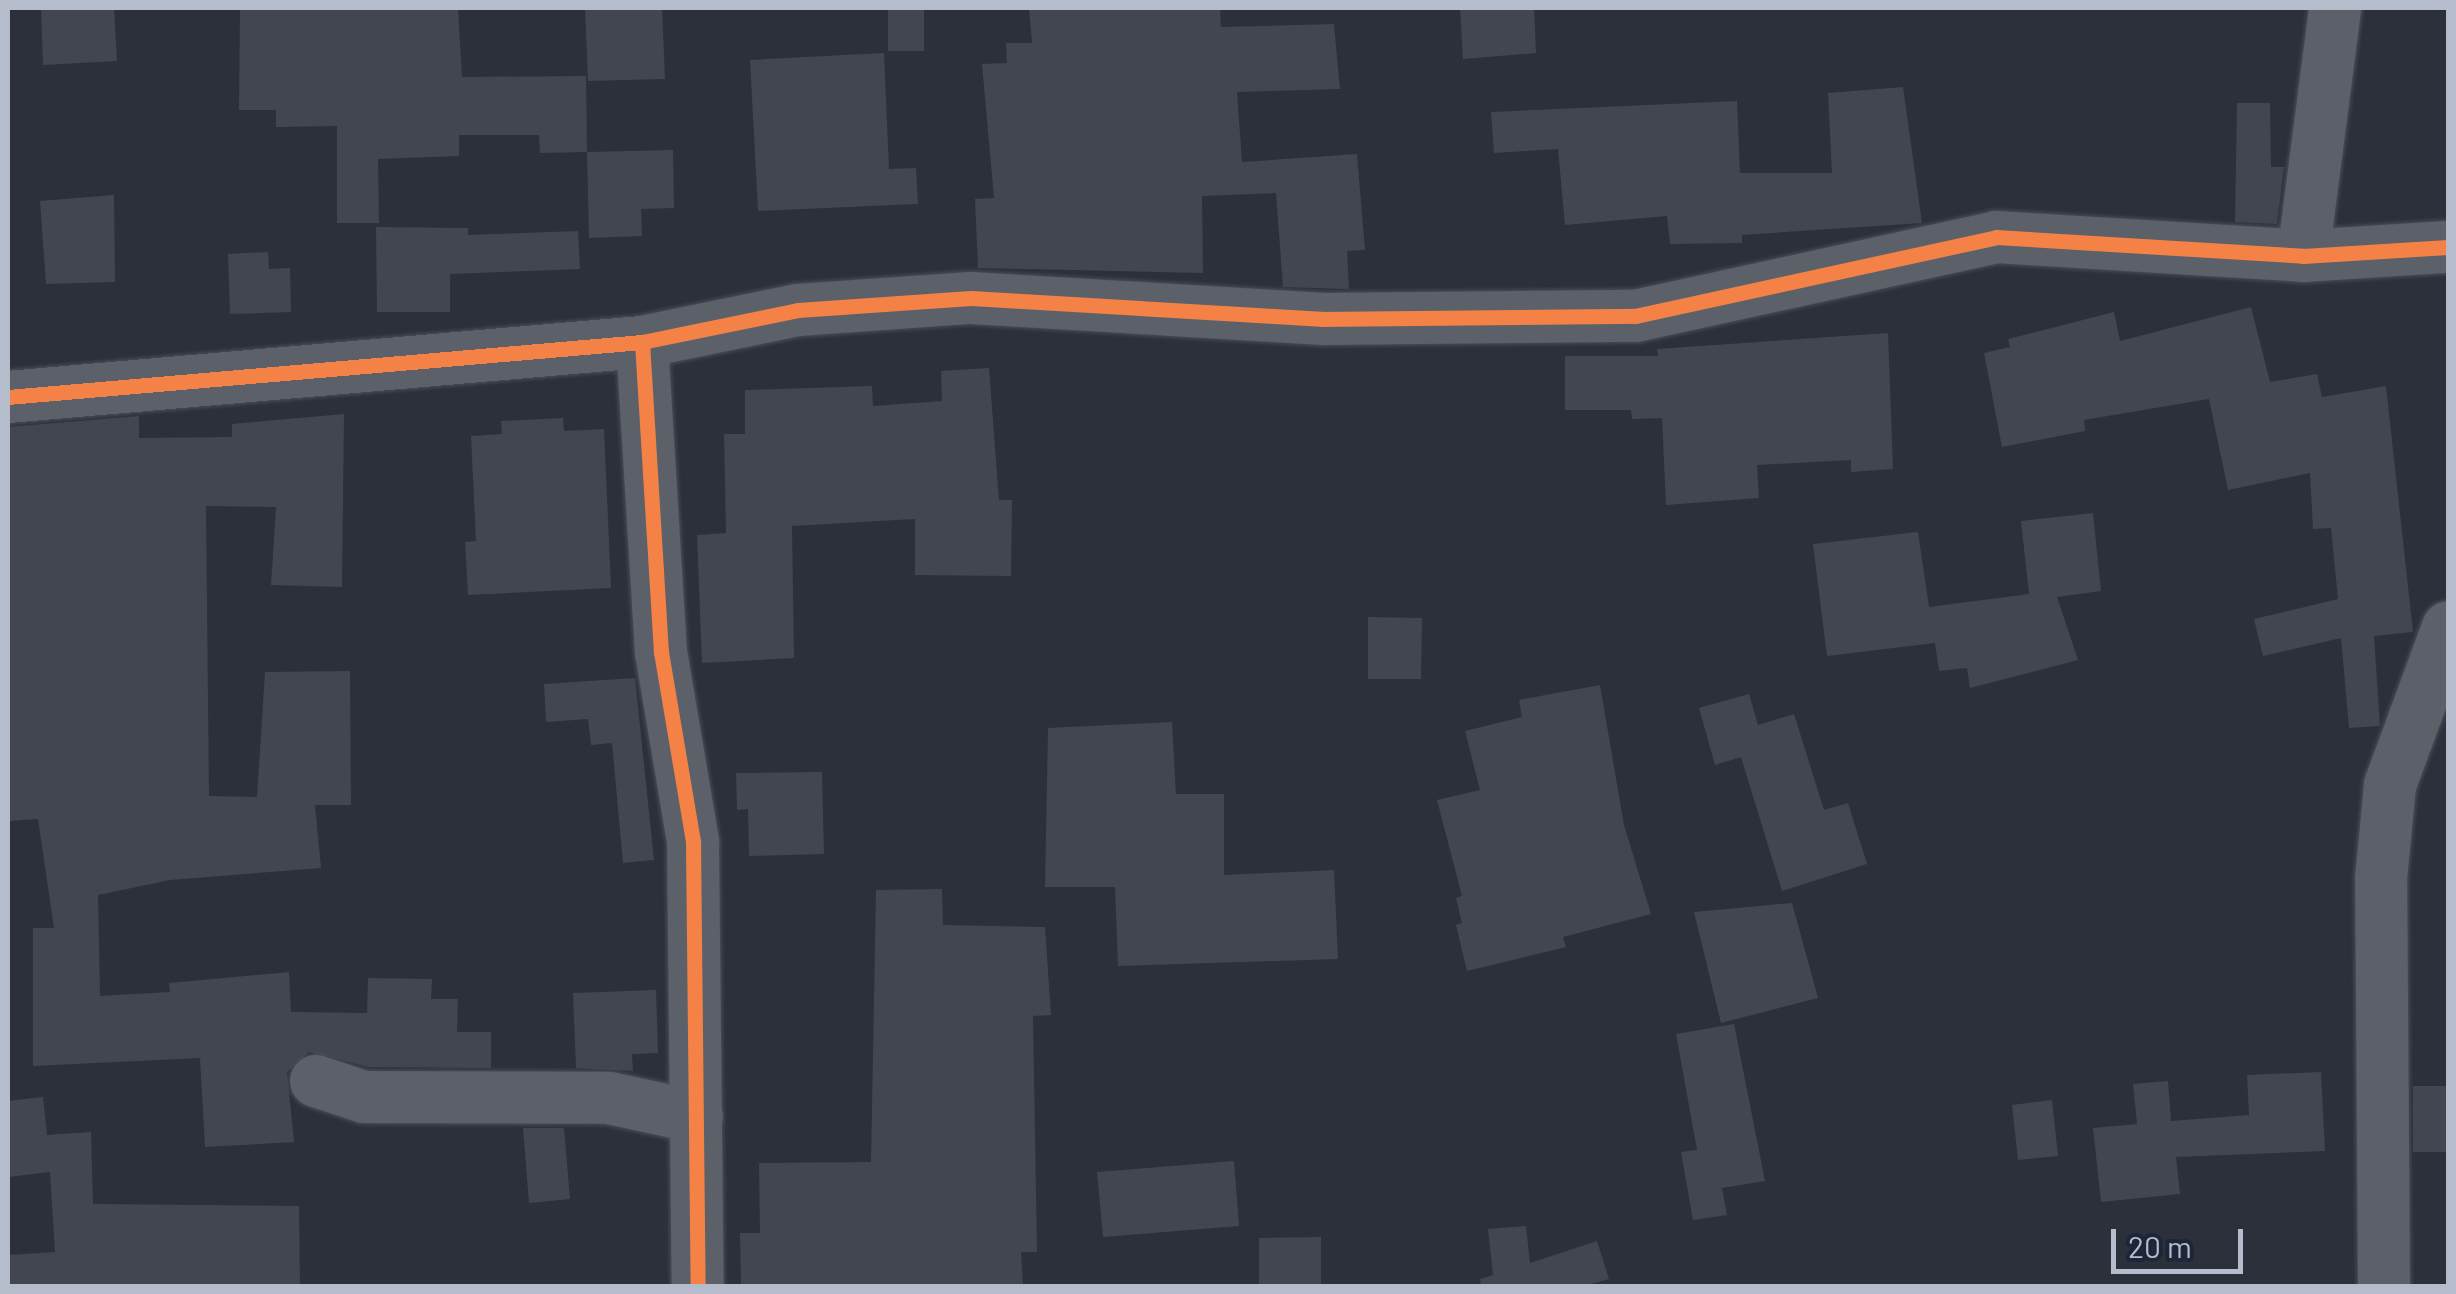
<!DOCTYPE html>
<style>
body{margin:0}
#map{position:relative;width:2456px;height:1294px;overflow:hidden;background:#2b303b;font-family:Barlow,sans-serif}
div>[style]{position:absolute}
.building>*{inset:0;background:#424650}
.roads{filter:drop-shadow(0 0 2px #494d55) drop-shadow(0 0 2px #494d55)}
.street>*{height:52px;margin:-26px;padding:0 26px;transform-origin:26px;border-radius:26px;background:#5b6069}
.cycleway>*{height:15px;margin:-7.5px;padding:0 7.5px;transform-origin:7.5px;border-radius:7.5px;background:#f48246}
span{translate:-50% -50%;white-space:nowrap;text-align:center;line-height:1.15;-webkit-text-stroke:9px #1d2637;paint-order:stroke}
.frame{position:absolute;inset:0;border:10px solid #b5bccc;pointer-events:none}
.scale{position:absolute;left:2111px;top:1229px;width:132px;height:45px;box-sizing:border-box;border:5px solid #b5bccc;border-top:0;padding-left:12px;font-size:30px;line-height:35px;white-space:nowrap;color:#b5bccc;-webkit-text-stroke:8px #1d2637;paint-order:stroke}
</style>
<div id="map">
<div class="building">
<i style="clip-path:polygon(41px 8px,114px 8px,117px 61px,43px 65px)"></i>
<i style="clip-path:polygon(240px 8px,458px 8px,462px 77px,586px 76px,587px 152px,673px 150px,674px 208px,641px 209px,642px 236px,589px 238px,587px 152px,540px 153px,539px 135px,459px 135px,459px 156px,378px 159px,379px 223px,337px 223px,337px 126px,276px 127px,276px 110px,239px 110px)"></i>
<i style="clip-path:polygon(585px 8px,662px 8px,665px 79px,588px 81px)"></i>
<i style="clip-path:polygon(888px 8px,924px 8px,924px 51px,888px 51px)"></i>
<i style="clip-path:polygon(1029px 8px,1220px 8px,1221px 27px,1334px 24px,1340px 89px,1237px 92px,1242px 162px,1357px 154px,1365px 250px,1347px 251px,1349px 289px,1283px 287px,1276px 193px,1202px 196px,1203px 273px,978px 268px,975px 199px,994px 198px,982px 64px,1007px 63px,1006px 43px,1032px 43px)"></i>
<i style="clip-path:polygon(1460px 8px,1534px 8px,1536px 53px,1463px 59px)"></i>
<i style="clip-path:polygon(884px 53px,889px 169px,916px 168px,918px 204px,758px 211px,750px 60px)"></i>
<i style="clip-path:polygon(1903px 87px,1922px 223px,1742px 235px,1742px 243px,1670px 244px,1667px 216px,1565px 225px,1558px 149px,1494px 153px,1491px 112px,1737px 101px,1740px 173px,1832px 173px,1828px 93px)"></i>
<i style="clip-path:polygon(2237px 103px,2270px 103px,2271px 167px,2284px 167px,2277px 224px,2235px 222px)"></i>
<i style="clip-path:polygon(114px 195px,115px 282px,46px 284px,40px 201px)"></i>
<i style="clip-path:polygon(376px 227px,468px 228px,468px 235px,578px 231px,580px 269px,450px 274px,450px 312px,377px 312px)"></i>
<i style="clip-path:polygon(268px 252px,269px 269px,290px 268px,291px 312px,230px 314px,228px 254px)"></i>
<i style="clip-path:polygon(2251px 307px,2270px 382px,2317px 374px,2322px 397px,2386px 386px,2413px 632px,2374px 636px,2380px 726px,2349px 728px,2341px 638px,2263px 656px,2254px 619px,2338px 599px,2331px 528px,2313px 529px,2310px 473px,2228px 490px,2209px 399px,2084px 420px,2085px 431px,2002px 447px,1984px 353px,2010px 347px,2008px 339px,2114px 312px,2120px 341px)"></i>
<i style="clip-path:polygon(1888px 333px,1893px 469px,1851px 472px,1851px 460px,1757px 465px,1759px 498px,1666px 505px,1662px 418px,1632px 419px,1631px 410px,1565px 410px,1565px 356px,1658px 356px,1657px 349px)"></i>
<i style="clip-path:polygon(989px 368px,999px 500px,1012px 500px,1011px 576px,915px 575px,915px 519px,792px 526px,794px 658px,702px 663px,697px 535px,726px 533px,724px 434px,745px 434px,745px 390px,872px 386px,873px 406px,942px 401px,941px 371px)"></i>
<i style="clip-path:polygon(344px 414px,342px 587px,271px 585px,276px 507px,206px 506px,209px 796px,257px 797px,265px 672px,350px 671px,351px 805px,315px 805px,321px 868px,170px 880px,98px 895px,100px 996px,170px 992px,169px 983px,289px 972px,291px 1012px,367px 1013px,368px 978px,432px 979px,431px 999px,458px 999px,457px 1032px,491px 1032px,491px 1068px,369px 1067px,309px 1052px,287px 1072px,294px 1142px,205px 1147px,200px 1058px,33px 1066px,33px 928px,54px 928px,38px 819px,8px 821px,8px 427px,139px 416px,139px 438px,232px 437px,232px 424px)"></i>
<i style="clip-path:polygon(563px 418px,564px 431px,604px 429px,611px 588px,468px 595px,465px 542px,476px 541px,471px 436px,502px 434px,501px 421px)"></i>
<i style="clip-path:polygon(2093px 513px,2101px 591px,2057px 597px,2078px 660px,1970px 688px,1967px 668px,1939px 671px,1935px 643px,1827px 656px,1813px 544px,1918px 532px,1929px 607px,2029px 594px,2021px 521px)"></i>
<i style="clip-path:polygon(1368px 617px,1422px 618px,1421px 679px,1368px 679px)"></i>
<i style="clip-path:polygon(635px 678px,654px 860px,623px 863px,612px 743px,591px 745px,588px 719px,546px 722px,544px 684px)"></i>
<i style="clip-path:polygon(1600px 685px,1624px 825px,1651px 914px,1563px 937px,1566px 947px,1467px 971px,1456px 925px,1462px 923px,1456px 898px,1462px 896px,1437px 800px,1480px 790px,1465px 731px,1522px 717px,1519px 700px)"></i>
<i style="clip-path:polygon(1749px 694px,1758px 725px,1794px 714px,1824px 810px,1848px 803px,1867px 864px,1782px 891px,1741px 757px,1715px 765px,1699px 708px)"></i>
<i style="clip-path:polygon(1172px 722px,1176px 794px,1224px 794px,1224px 875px,1334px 870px,1338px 959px,1118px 966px,1115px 887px,1045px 887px,1048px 728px)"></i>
<i style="clip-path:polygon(822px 772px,824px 854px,749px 856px,748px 809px,737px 810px,736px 773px)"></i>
<i style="clip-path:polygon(942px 889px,943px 925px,1045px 927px,1051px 1015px,1033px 1016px,1037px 1252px,1021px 1252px,1023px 1286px,741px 1286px,740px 1233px,760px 1233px,759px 1163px,871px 1162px,876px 890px)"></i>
<i style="clip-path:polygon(1792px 903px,1818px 998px,1721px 1023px,1694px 912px)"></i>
<i style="clip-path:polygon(656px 990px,658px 1053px,632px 1054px,633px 1071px,576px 1068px,573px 993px)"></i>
<i style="clip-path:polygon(1734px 1024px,1765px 1181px,1722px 1188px,1727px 1215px,1693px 1220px,1681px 1152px,1697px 1150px,1676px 1034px)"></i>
<i style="clip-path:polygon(2321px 1072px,2325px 1151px,2176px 1157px,2180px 1194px,2101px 1202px,2093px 1128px,2137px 1124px,2133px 1084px,2168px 1081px,2171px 1121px,2249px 1115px,2247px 1075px)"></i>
<i style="clip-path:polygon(2413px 1086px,2448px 1086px,2448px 1152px,2413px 1152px)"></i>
<i style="clip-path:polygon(43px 1097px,47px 1135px,91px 1132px,93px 1204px,299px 1206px,300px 1286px,8px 1286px,8px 1255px,55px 1252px,50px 1172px,8px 1177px,8px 1101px)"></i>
<i style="clip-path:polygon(2052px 1100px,2058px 1156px,2018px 1160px,2012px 1105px)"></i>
<i style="clip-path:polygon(523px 1128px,564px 1128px,570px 1199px,529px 1203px)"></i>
<i style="clip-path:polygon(1234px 1161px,1239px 1226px,1103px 1237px,1097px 1172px)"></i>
<i style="clip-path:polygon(1526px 1226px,1530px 1263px,1597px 1241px,1609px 1279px,1584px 1286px,1481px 1286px,1480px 1279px,1493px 1275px,1488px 1229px)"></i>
<i style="clip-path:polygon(1321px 1237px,1321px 1286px,1259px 1286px,1259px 1238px)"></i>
</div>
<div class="roads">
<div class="street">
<i style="left:2303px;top:256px;width:250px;rotate:-82.6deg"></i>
<i style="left:642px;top:342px;width:311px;rotate:86.5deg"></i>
<i style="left:661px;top:652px;width:193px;rotate:80.4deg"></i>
<i style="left:693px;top:842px;width:444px;rotate:89.4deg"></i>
<i style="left:8px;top:397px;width:636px;rotate:-4.96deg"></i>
<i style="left:642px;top:342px;width:159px;rotate:-11.6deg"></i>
<i style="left:798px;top:310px;width:173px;rotate:-4deg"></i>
<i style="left:971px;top:298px;width:354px;rotate:3.4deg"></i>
<i style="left:1324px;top:319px;width:311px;rotate:-0.6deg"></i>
<i style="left:1635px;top:316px;width:370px;rotate:-12.3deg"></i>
<i style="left:1996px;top:237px;width:308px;rotate:3.5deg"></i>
<i style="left:2303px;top:256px;width:145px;rotate:-3.6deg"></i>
<i style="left:316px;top:1081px;width:51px;rotate:18.4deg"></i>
<i style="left:364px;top:1097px;width:245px;rotate:0.2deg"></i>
<i style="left:609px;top:1098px;width:90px;rotate:12.2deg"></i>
<i style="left:2384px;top:1286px;width:407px;rotate:-90.4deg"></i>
<i style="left:2381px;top:879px;width:94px;rotate:-84.5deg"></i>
<i style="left:2390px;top:785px;width:168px;rotate:-69.8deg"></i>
</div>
</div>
<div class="cycleway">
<i style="left:642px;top:342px;width:311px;rotate:86.5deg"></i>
<i style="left:661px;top:652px;width:193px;rotate:80.4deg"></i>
<i style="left:693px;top:842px;width:444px;rotate:89.4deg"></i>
<i style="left:8px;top:397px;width:636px;rotate:-4.96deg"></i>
<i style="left:642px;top:342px;width:159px;rotate:-11.6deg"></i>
<i style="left:798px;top:310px;width:173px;rotate:-4deg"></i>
<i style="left:971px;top:298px;width:354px;rotate:3.4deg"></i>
<i style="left:1324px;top:319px;width:311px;rotate:-0.6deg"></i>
<i style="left:1635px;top:316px;width:370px;rotate:-12.3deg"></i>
<i style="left:1996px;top:237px;width:308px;rotate:3.5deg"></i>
<i style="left:2303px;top:256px;width:145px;rotate:-3.6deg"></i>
</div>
<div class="frame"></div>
<div class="scale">20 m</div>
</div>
